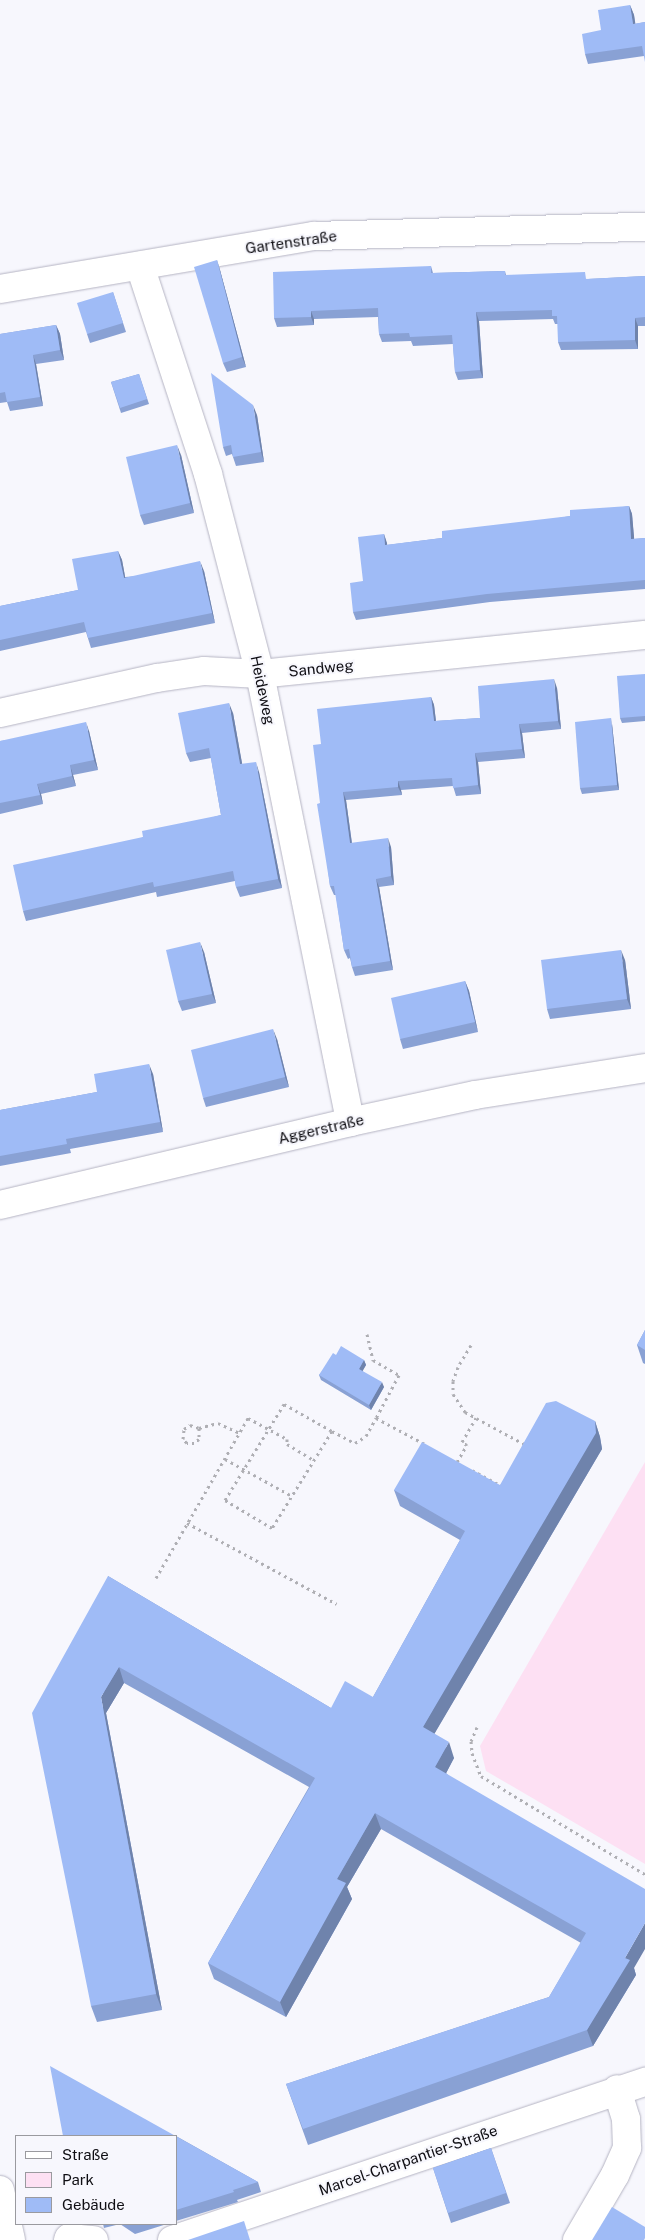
<!DOCTYPE html>
<meta charset="utf-8">
<style>
body{margin:0}
#map{position:relative;width:645px;height:2240px;overflow:hidden;background:#f7f7fd;font-family:"Public Sans",sans-serif}
div>[style]{position:absolute}
.green>*{inset:0;background:#fde0f3}
.path>*{height:3px;margin-top:-1.5px;transform-origin:0;background:repeating-linear-gradient(90deg,#afafb4 0 2.5px,transparent 0 6.5px)}
.roads{filter:drop-shadow(0 0 1px #b5b4c3) drop-shadow(0 0 1px #b5b4c3)}
.minor>*{height:28px;margin:-14px;padding:0 14px;transform-origin:14px;border-radius:14px;background:#fff}
.wall>*{inset:0;background:#89a1d4}
.shaded-wall>*{inset:0;background:#6f83ac}
.building>*{inset:0;background:#9fbbf6}
span{translate:-50% -50%;white-space:nowrap;text-align:center;line-height:1.15;-webkit-text-stroke:4px #f7f7fd;paint-order:stroke}
.street-label{font-size:15px;color:#0f0e13}
.legend{position:absolute;left:15px;top:2135px;width:162px;height:90px;box-sizing:border-box;background:#f7f7fd;border:1px solid #9a9a9f;margin:0;padding:6px 9px;list-style:none;font-size:15px;color:#0f0e13}
.legend li{display:flex;align-items:center;gap:10px;height:25px}
.legend b{width:25px;border:1px solid #9a9a9f}
</style>
<div id="map">
<div class="green">
<i style="clip-path:polygon(645px 1462px,645px 1864px,486px 1771px,480px 1746px)"></i>
</div>
<div class="path">
<i style="left:367px;top:1334px;width:27px;rotate:77deg"></i>
<i style="left:373px;top:1360px;width:30px;rotate:30deg"></i>
<i style="left:399px;top:1375px;width:49px;rotate:118.1deg"></i>
<i style="left:376px;top:1418px;width:55px;rotate:28deg"></i>
<i style="left:471px;top:1345px;width:26px;rotate:121deg"></i>
<i style="left:458px;top:1367px;width:15px;rotate:110deg"></i>
<i style="left:453px;top:1381px;width:13px;rotate:90deg"></i>
<i style="left:453px;top:1394px;width:22px;rotate:56deg"></i>
<i style="left:465px;top:1412px;width:69px;rotate:28.4deg"></i>
<i style="left:284px;top:1404px;width:55px;rotate:29.4deg"></i>
<i style="left:332px;top:1431px;width:114px;rotate:121.7deg"></i>
<i style="left:272px;top:1528px;width:55px;rotate:-149.2deg"></i>
<i style="left:225px;top:1500px;width:113px;rotate:-58.4deg"></i>
<i style="left:199px;top:1428px;width:11px;rotate:90deg"></i>
<i style="left:199px;top:1439px;width:6px;rotate:141deg"></i>
<i style="left:194px;top:1443px;width:7px;rotate:180deg"></i>
<i style="left:187px;top:1443px;width:6px;rotate:-135deg"></i>
<i style="left:183px;top:1439px;width:10px;rotate:-84deg"></i>
<i style="left:184px;top:1429px;width:7px;rotate:-34deg"></i>
<i style="left:190px;top:1425px;width:9px;rotate:18deg"></i>
<i style="left:199px;top:1428px;width:20px;rotate:-15deg"></i>
<i style="left:218px;top:1423px;width:23px;rotate:25deg"></i>
<i style="left:332px;top:1431px;width:26px;rotate:28deg"></i>
<i style="left:355px;top:1443px;width:13px;rotate:-32deg"></i>
<i style="left:366px;top:1436px;width:21px;rotate:-61deg"></i>
<i style="left:225px;top:1459px;width:77px;rotate:28.9deg"></i>
<i style="left:457px;top:1462px;width:20px;rotate:-60deg"></i>
<i style="left:467px;top:1445px;width:6px;rotate:-149deg"></i>
<i style="left:462px;top:1442px;width:28px;rotate:-60deg"></i>
<i style="left:472px;top:1470px;width:34px;rotate:28deg"></i>
<i style="left:187px;top:1523px;width:170px;rotate:28.4deg"></i>
<i style="left:156px;top:1578px;width:185px;rotate:-60.1deg"></i>
<i style="left:248px;top:1418px;width:44px;rotate:28.3deg"></i>
<i style="left:287px;top:1439px;width:5px;rotate:90deg"></i>
<i style="left:287px;top:1444px;width:31px;rotate:31deg"></i>
<i style="left:477px;top:1727px;width:15px;rotate:113deg"></i>
<i style="left:471px;top:1741px;width:12px;rotate:85deg"></i>
<i style="left:472px;top:1753px;width:25px;rotate:69deg"></i>
<i style="left:481px;top:1776px;width:191px;rotate:30.9deg"></i>
</div>
<div class="roads">
<div class="minor">
<i style="left:140px;top:266px;width:219px;rotate:71.9deg"></i>
<i style="left:208px;top:474px;width:207px;rotate:75.4deg"></i>
<i style="left:260px;top:674px;width:457px;rotate:78.6deg"></i>
<i style="left:0;top:289px;width:318px;rotate:-9.6deg"></i>
<i style="left:314px;top:236px;width:331px;rotate:-1.6deg"></i>
<i style="left:0;top:713px;width:161px;rotate:-12.6deg"></i>
<i style="left:157px;top:678px;width:48px;rotate:-8.5deg"></i>
<i style="left:204px;top:671px;width:56px;rotate:3.1deg"></i>
<i style="left:260px;top:674px;width:387px;rotate:-5.8deg"></i>
<i style="left:0;top:1205px;width:360px;rotate:-13.3deg"></i>
<i style="left:350px;top:1122px;width:128px;rotate:-12.2deg"></i>
<i style="left:475px;top:1095px;width:172px;rotate:-9deg"></i>
<i style="left:0;top:2190px;width:51px;rotate:77.6deg"></i>
<i style="left:68px;top:2240px;width:2px;rotate:-63deg"></i>
<i style="left:69px;top:2238px;width:25px;rotate:5deg"></i>
<i style="left:172px;top:2240px;width:499px;rotate:-18.5deg"></i>
<i style="left:577px;top:2240px;width:75px;rotate:-59.7deg"></i>
<i style="left:615px;top:2175px;width:30px;rotate:-66deg"></i>
<i style="left:627px;top:2148px;width:29px;rotate:-92deg"></i>
<i style="left:626px;top:2119px;width:31px;rotate:-107deg"></i>
</div>
</div>
<div class="wall">
<i style="clip-path:polygon(630px 5px,634px 15px,635px 24px,645px 22px,644px 56px,588px 64px,585px 54px)"></i>
<i style="clip-path:polygon(217px 260px,220px 270px,246px 367px,227px 372px,223px 363px)"></i>
<i style="clip-path:polygon(431px 266px,433px 273px,505px 271px,506px 275px,588px 279px,645px 276px,645px 326px,638px 326px,638px 349px,561px 350px,558px 342px,558px 324px,555px 324px,553px 319px,479px 321px,483px 378px,458px 380px,455px 372px,453px 344px,413px 346px,411px 341px,382px 342px,379px 334px,378px 317px,314px 319px,314px 325px,277px 327px,274px 318px)"></i>
<i style="clip-path:polygon(113px 292px,126px 332px,90px 343px,87px 334px)"></i>
<i style="clip-path:polygon(56px 325px,60px 334px,64px 360px,36px 364px,43px 406px,10px 411px,7px 402px,0 403px,0 334px)"></i>
<i style="clip-path:polygon(139px 374px,149px 404px,121px 413px,111px 382px)"></i>
<i style="clip-path:polygon(257px 415px,264px 462px,236px 466px,232px 454px,226px 456px,223px 447px)"></i>
<i style="clip-path:polygon(181px 455px,194px 513px,144px 525px,140px 515px)"></i>
<i style="clip-path:polygon(629px 506px,632px 514px,634px 539px,645px 538px,645px 589px,490px 602px,356px 620px,353px 612px,363px 581px,384px 534px,387px 545px,442px 538px)"></i>
<i style="clip-path:polygon(118px 551px,122px 560px,125px 577px,204px 571px,215px 623px,91px 648px,86px 632px,0 651px,0 606px,78px 590px)"></i>
<i style="clip-path:polygon(645px 674px,645px 721px,622px 723px,620px 718px)"></i>
<i style="clip-path:polygon(557px 688px,561px 729px,522px 733px,525px 758px,478px 762px,481px 794px,456px 796px,453px 786px,401px 790px,402px 795px,346px 800px,352px 843px,391px 847px,394px 885px,379px 887px,393px 970px,355px 976px,352px 967px,350px 958px,348px 959px,344px 950px,336px 895px,334px 895px,330px 886px,320px 803px,321px 744px,431px 697px,434px 705px,436px 721px,480px 718px)"></i>
<i style="clip-path:polygon(233px 713px,242px 764px,259px 772px,282px 888px,240px 897px,236px 887px,235px 881px,157px 897px,156px 892px,26px 921px,23px 911px,143px 837px,221px 815px,211px 758px,190px 762px,186px 753px)"></i>
<i style="clip-path:polygon(612px 724px,619px 790px,582px 794px,580px 788px)"></i>
<i style="clip-path:polygon(89px 731px,98px 770px,73px 775px,76px 786px,41px 794px,43px 804px,0 814px,0 741px)"></i>
<i style="clip-path:polygon(204px 952px,216px 1003px,182px 1011px,178px 1001px)"></i>
<i style="clip-path:polygon(625px 960px,631px 1009px,550px 1019px,547px 1009px)"></i>
<i style="clip-path:polygon(465px 981px,469px 991px,478px 1032px,403px 1049px,400px 1039px)"></i>
<i style="clip-path:polygon(277px 1039px,289px 1087px,206px 1107px,203px 1098px)"></i>
<i style="clip-path:polygon(153px 1074px,163px 1132px,70px 1149px,71px 1153px,0 1166px,0 1110px,97px 1092px)"></i>
<i style="clip-path:polygon(645px 1330px,645px 1364px,643px 1363px,637px 1345px)"></i>
<i style="clip-path:polygon(336px 1355px,364px 1360px,366px 1365px,362px 1371px,384px 1387px,371px 1410px,321px 1380px,319px 1375px)"></i>
<i style="clip-path:polygon(595px 1421px,600px 1437px,602px 1449px,434px 1734px,454px 1758px,446px 1773px,634px 1968px,636px 1975px,593px 2046px,308px 2145px,286px 2084px,549px 1997px,581px 1943px,381px 1829px,347px 1887px,352px 1899px,286px 2017px,214px 1979px,208px 1963px,309px 1787px,124px 1683px,106px 1713px,162px 2010px,97px 2022px,91px 2006px,108px 1576px,331px 1708px,373px 1697px,460px 1540px,400px 1506px,394px 1490px,500px 1485px)"></i>
<i style="clip-path:polygon(176px 2136px,258px 2182px,261px 2192px,237px 2200px,238px 2202px,176px 2221px)"></i>
<i style="clip-path:polygon(491px 2148px,510px 2203px,451px 2223px,433px 2168px)"></i>
<i style="clip-path:polygon(103px 2224px,167px 2224px,135px 2234px,120px 2224px,104px 2228px)"></i>
</div>
<div class="shaded-wall">
<i style="clip-path:polygon(630px 5px,634px 15px,637px 34px,633px 24px)"></i>
<i style="clip-path:polygon(217px 260px,220px 270px,246px 367px,242px 357px)"></i>
<i style="clip-path:polygon(311px 311px,314px 319px,314px 325px,311px 317px)"></i>
<i style="clip-path:polygon(476px 312px,479px 321px,483px 378px,480px 370px)"></i>
<i style="clip-path:polygon(635px 318px,638px 326px,638px 349px,635px 340px)"></i>
<i style="clip-path:polygon(56px 325px,60px 334px,64px 360px,60px 350px)"></i>
<i style="clip-path:polygon(33px 355px,36px 364px,43px 406px,40px 397px)"></i>
<i style="clip-path:polygon(253px 405px,257px 415px,264px 462px,261px 452px)"></i>
<i style="clip-path:polygon(177px 445px,181px 455px,194px 513px,190px 503px)"></i>
<i style="clip-path:polygon(629px 506px,632px 514px,635px 548px,631px 539px)"></i>
<i style="clip-path:polygon(384px 534px,387px 543px,388px 554px,385px 545px)"></i>
<i style="clip-path:polygon(118px 551px,122px 560px,127px 587px,124px 578px)"></i>
<i style="clip-path:polygon(200px 561px,204px 571px,215px 623px,212px 613px)"></i>
<i style="clip-path:polygon(554px 679px,557px 688px,561px 729px,558px 721px)"></i>
<i style="clip-path:polygon(431px 697px,434px 705px,437px 730px,434px 721px)"></i>
<i style="clip-path:polygon(229px 703px,233px 713px,244px 774px,240px 764px)"></i>
<i style="clip-path:polygon(611px 718px,612px 724px,619px 790px,617px 785px)"></i>
<i style="clip-path:polygon(86px 722px,89px 731px,98px 770px,94px 760px)"></i>
<i style="clip-path:polygon(519px 724px,522px 733px,525px 758px,522px 749px)"></i>
<i style="clip-path:polygon(475px 753px,478px 762px,481px 794px,478px 785px)"></i>
<i style="clip-path:polygon(256px 762px,259px 772px,282px 888px,278px 879px)"></i>
<i style="clip-path:polygon(70px 765px,73px 775px,76px 786px,72px 776px)"></i>
<i style="clip-path:polygon(398px 781px,401px 790px,402px 795px,398px 787px)"></i>
<i style="clip-path:polygon(37px 784px,41px 794px,43px 804px,40px 795px)"></i>
<i style="clip-path:polygon(343px 792px,346px 800px,353px 852px,350px 843px)"></i>
<i style="clip-path:polygon(388px 838px,391px 847px,394px 885px,391px 876px)"></i>
<i style="clip-path:polygon(376px 879px,379px 887px,393px 970px,390px 961px)"></i>
<i style="clip-path:polygon(200px 942px,204px 952px,216px 1003px,212px 994px)"></i>
<i style="clip-path:polygon(621px 950px,625px 960px,631px 1009px,627px 999px)"></i>
<i style="clip-path:polygon(465px 981px,469px 991px,478px 1032px,475px 1022px)"></i>
<i style="clip-path:polygon(273px 1029px,277px 1039px,289px 1087px,285px 1077px)"></i>
<i style="clip-path:polygon(149px 1064px,153px 1074px,163px 1132px,160px 1122px)"></i>
<i style="clip-path:polygon(364px 1360px,366px 1365px,361px 1374px,359px 1369px)"></i>
<i style="clip-path:polygon(382px 1382px,384px 1387px,371px 1410px,369px 1405px)"></i>
<i style="clip-path:polygon(595px 1421px,600px 1437px,602px 1449px,429px 1743px,423px 1727px)"></i>
<i style="clip-path:polygon(119px 1667px,124px 1683px,106px 1713px,162px 2010px,156px 1994px,101px 1697px)"></i>
<i style="clip-path:polygon(449px 1742px,454px 1758px,441px 1783px,435px 1767px)"></i>
<i style="clip-path:polygon(375px 1813px,381px 1829px,347px 1887px,352px 1899px,286px 2017px,280px 2002px,337px 1879px)"></i>
<i style="clip-path:polygon(645px 1923px,645px 1949px,634px 1968px,636px 1975px,593px 2046px,587px 2030px,625px 1958px)"></i>
</div>
<div class="building">
<i style="clip-path:polygon(630px 5px,633px 24px,645px 22px,645px 62px,642px 46px,585px 54px,582px 34px,601px 30px,598px 10px)"></i>
<i style="clip-path:polygon(217px 260px,242px 357px,223px 363px,194px 267px)"></i>
<i style="clip-path:polygon(431px 266px,431px 273px,505px 271px,505px 275px,585px 272px,586px 279px,645px 276px,645px 317px,635px 318px,635px 340px,558px 342px,557px 316px,552px 316px,552px 310px,476px 312px,480px 370px,455px 372px,452px 335px,410px 337px,409px 333px,379px 334px,378px 308px,311px 311px,311px 317px,274px 318px,273px 272px)"></i>
<i style="clip-path:polygon(113px 292px,123px 323px,87px 334px,77px 303px)"></i>
<i style="clip-path:polygon(56px 325px,60px 350px,33px 355px,40px 397px,7px 402px,5px 392px,0 393px,0 334px)"></i>
<i style="clip-path:polygon(211px 373px,253px 405px,261px 452px,233px 457px,231px 445px,223px 447px)"></i>
<i style="clip-path:polygon(139px 374px,147px 399px,120px 408px,111px 382px)"></i>
<i style="clip-path:polygon(177px 445px,190px 503px,140px 515px,126px 457px)"></i>
<i style="clip-path:polygon(629px 506px,631px 539px,645px 538px,645px 580px,487px 594px,353px 612px,350px 583px,363px 581px,358px 537px,384px 534px,385px 545px,442px 538px,442px 531px,570px 516px,570px 510px)"></i>
<i style="clip-path:polygon(118px 551px,124px 578px,200px 561px,212px 613px,88px 638px,84px 622px,0 640px,0 606px,78px 590px,72px 559px)"></i>
<i style="clip-path:polygon(645px 674px,645px 716px,620px 718px,617px 676px)"></i>
<i style="clip-path:polygon(554px 679px,558px 721px,519px 724px,522px 749px,475px 753px,478px 785px,453px 788px,452px 778px,398px 781px,398px 787px,343px 792px,350px 843px,388px 838px,391px 876px,376px 879px,390px 961px,352px 967px,349px 949px,344px 950px,334px 886px,330px 886px,317px 804px,320px 803px,313px 745px,321px 744px,317px 709px,431px 697px,434px 721px,480px 718px,478px 686px)"></i>
<i style="clip-path:polygon(229px 703px,240px 764px,256px 762px,278px 879px,236px 887px,233px 871px,154px 887px,153px 882px,23px 911px,13px 865px,143px 837px,142px 831px,221px 815px,209px 748px,186px 753px,178px 713px)"></i>
<i style="clip-path:polygon(611px 718px,617px 785px,580px 788px,575px 722px)"></i>
<i style="clip-path:polygon(86px 722px,94px 760px,70px 765px,72px 776px,37px 784px,40px 795px,0 803px,0 741px)"></i>
<i style="clip-path:polygon(200px 942px,212px 994px,178px 1001px,166px 950px)"></i>
<i style="clip-path:polygon(621px 950px,627px 999px,547px 1009px,541px 960px)"></i>
<i style="clip-path:polygon(465px 981px,475px 1022px,400px 1039px,391px 998px)"></i>
<i style="clip-path:polygon(273px 1029px,285px 1077px,203px 1098px,191px 1050px)"></i>
<i style="clip-path:polygon(149px 1064px,160px 1122px,66px 1139px,67px 1144px,0 1156px,0 1110px,97px 1092px,94px 1074px)"></i>
<i style="clip-path:polygon(645px 1330px,645px 1350px,637px 1345px)"></i>
<i style="clip-path:polygon(341px 1346px,364px 1360px,359px 1369px,382px 1382px,369px 1405px,319px 1375px,333px 1353px,336px 1355px)"></i>
<i style="clip-path:polygon(556px 1401px,595px 1421px,596px 1433px,423px 1727px,449px 1742px,435px 1767px,645px 1889px,645px 1923px,625px 1958px,630px 1960px,587px 2030px,303px 2129px,286px 2084px,549px 1997px,586px 1933px,375px 1813px,337px 1879px,346px 1883px,280px 2002px,208px 1963px,315px 1778px,119px 1667px,101px 1697px,156px 1994px,91px 2006px,32px 1713px,108px 1576px,331px 1708px,345px 1681px,373px 1697px,465px 1531px,394px 1490px,422px 1442px,500px 1485px,546px 1403px)"></i>
<i style="clip-path:polygon(50px 2066px,258px 2182px,233px 2190px,234px 2192px,176px 2210px,176px 2136px,63px 2136px)"></i>
<i style="clip-path:polygon(491px 2148px,506px 2193px,448px 2213px,433px 2168px)"></i>
<i style="clip-path:polygon(612px 2207px,645px 2227px,645px 2238px,644px 2240px,592px 2240px)"></i>
<i style="clip-path:polygon(244px 2221px,250px 2240px,188px 2240px)"></i>
</div>
<div class="street-label">
<span style="left:291px;top:242px;rotate:-8deg">Gartenstraße</span>
<span style="left:321px;top:668px;rotate:-6deg">Sandweg</span>
<span style="left:263px;top:690px;rotate:78deg">Heideweg</span>
<span style="left:321px;top:1129px;rotate:-13deg">Aggerstraße</span>
<span style="left:408px;top:2160px;rotate:-19deg">Marcel-Charpantier-Straße</span>
</div>
<ul class="legend">
<li><b style="height:6px;background:#fff"></b>Straße</li>
<li><b style="height:14px;background:#fde0f3"></b>Park</li>
<li><b style="height:14px;background:#9fbbf6"></b>Gebäude</li>
</ul>
</div>
